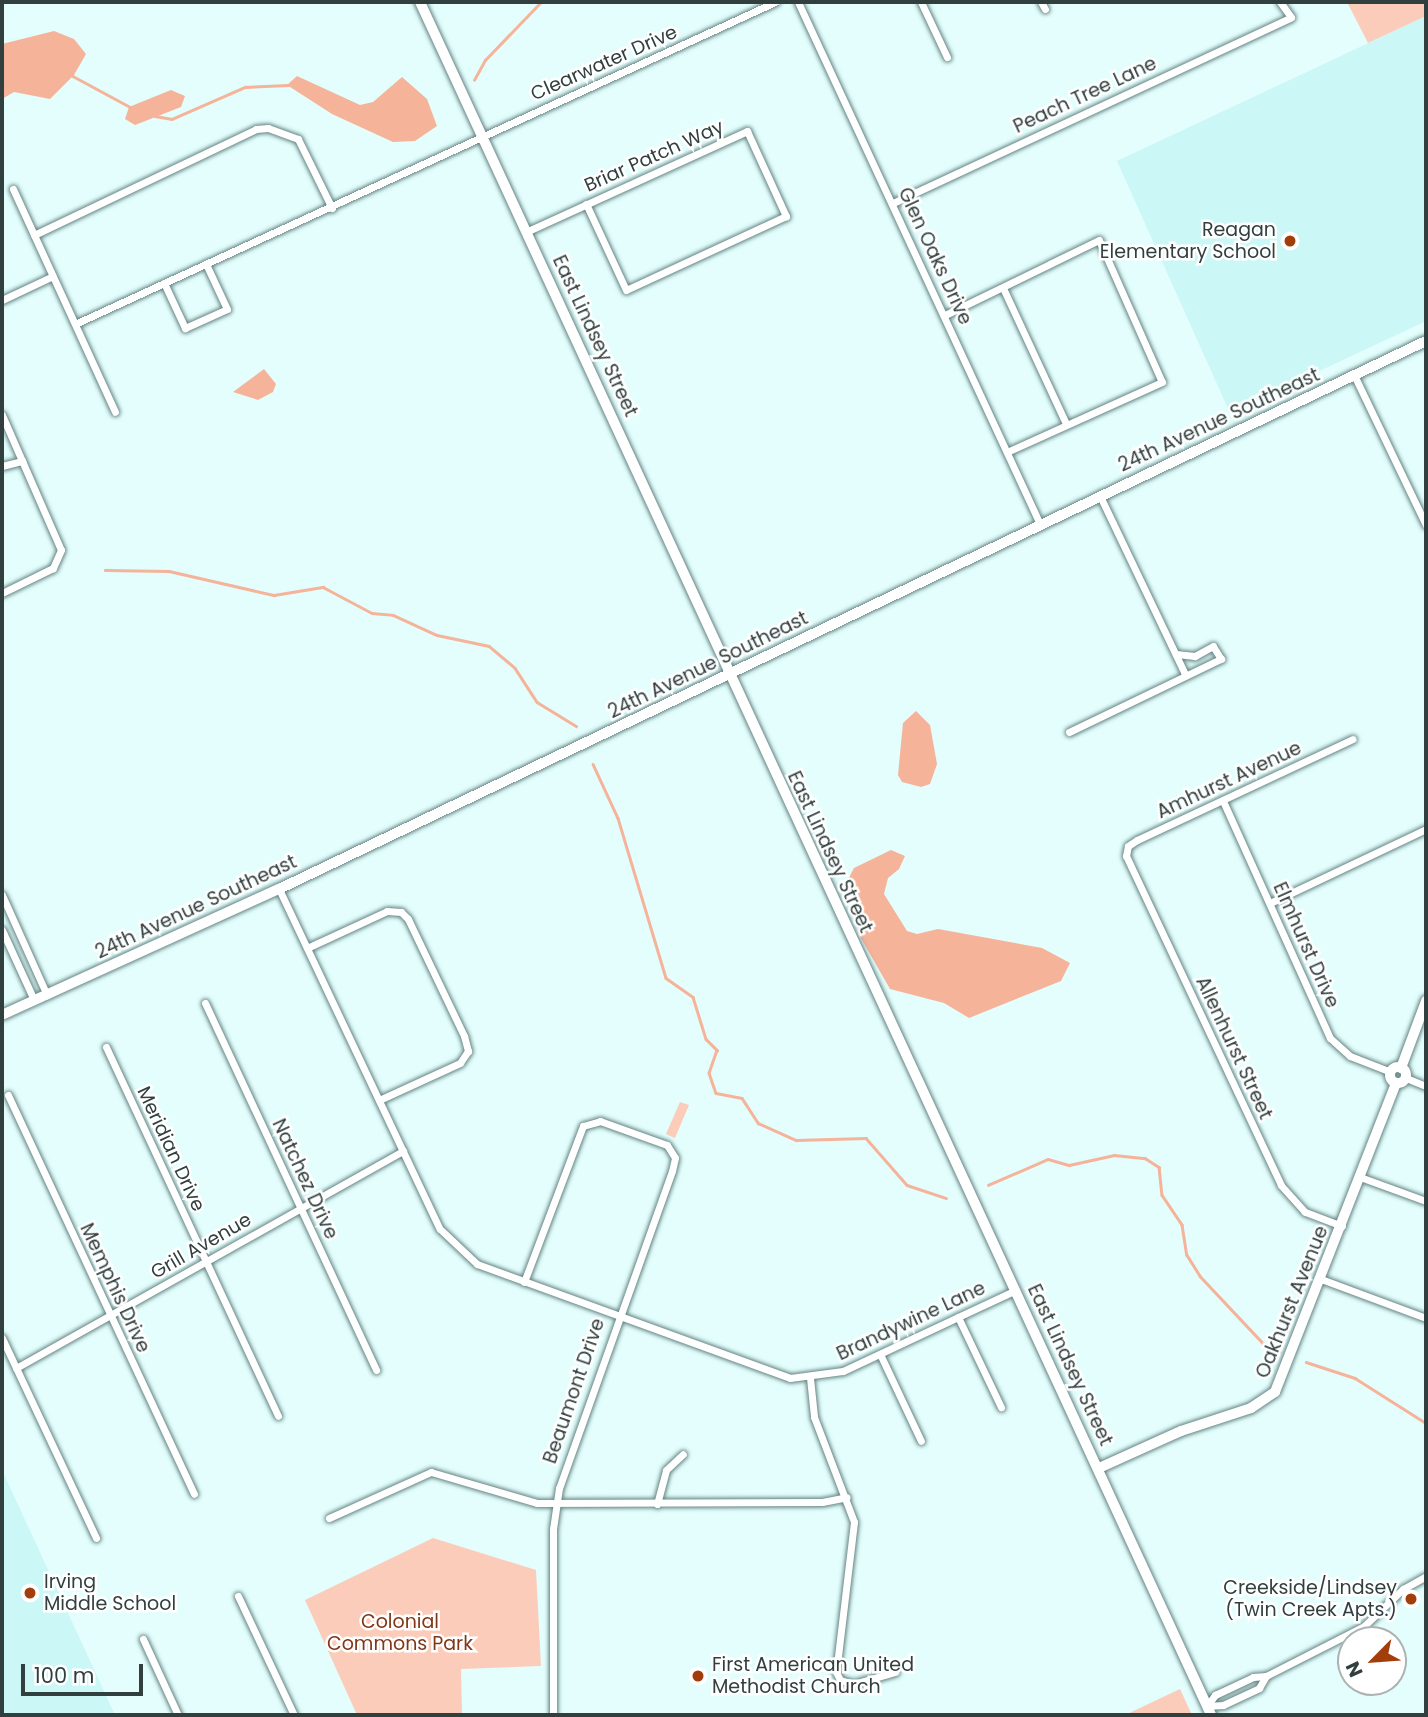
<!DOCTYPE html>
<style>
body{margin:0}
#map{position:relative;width:1428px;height:1717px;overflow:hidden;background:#e3fefd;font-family:Poppins,sans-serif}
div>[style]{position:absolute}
.built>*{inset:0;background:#cbf7f6}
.green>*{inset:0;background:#fbccba}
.water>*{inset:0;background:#f5b399}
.stream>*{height:2.5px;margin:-1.25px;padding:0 1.25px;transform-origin:1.25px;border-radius:1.25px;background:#f5b399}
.roads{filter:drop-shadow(0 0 2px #648382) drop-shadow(0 0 2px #648382)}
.street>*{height:7px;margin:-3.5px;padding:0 3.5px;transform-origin:3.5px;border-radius:3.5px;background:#fff}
.secondary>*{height:10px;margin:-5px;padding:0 5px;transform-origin:5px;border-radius:5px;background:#fff}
.secondary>.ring{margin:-5px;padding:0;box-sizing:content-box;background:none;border:10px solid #fff;border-radius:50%}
.dots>*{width:19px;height:19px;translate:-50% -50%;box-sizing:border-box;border:4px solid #fff;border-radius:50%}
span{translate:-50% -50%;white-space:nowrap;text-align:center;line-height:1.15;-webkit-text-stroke:5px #fff;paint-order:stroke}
.street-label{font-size:19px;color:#313f3e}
.poi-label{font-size:19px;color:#313f3e}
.right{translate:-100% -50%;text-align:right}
.left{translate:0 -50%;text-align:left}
.park-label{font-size:19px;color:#803717}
.frame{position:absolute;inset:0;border:4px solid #313f3e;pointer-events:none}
.north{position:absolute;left:1337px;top:1626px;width:70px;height:70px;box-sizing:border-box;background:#fff;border:2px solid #adb2b2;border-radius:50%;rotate:245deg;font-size:19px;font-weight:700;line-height:28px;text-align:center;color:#313f3e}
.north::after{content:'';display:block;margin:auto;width:24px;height:32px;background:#a23e0a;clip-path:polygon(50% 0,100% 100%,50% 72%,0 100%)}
.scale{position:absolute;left:21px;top:1664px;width:122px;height:32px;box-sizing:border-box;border:4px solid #313f3e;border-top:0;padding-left:9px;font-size:21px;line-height:24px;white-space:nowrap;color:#313f3e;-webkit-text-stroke:5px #fff;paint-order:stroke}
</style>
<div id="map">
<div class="built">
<i style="clip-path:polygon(1426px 16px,1426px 321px,1230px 413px,1117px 161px)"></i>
<i style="clip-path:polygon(2px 1470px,115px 1715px,2px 1715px)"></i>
</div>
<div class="green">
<i style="clip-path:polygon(1347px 2px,1426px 2px,1426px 16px,1368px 43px)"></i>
<i style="clip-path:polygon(680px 1102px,689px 1105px,675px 1138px,666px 1134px)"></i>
<i style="clip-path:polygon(433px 1538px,536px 1570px,541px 1666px,461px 1669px,462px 1714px,357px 1715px,305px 1600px)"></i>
<i style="clip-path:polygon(1180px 1689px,1192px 1715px,1125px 1715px)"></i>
</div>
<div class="water">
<i style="clip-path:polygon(54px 31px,74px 39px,86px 54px,74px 75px,50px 99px,14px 92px,2px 99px,2px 44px)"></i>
<i style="clip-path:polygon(297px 76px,360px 105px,373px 102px,402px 77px,427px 99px,437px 126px,415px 141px,393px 142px,332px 114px,287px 85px)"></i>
<i style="clip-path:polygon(171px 90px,185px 96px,181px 107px,135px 125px,125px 119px,129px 107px)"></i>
<i style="clip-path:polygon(264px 369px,276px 384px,273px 392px,258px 400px,233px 392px)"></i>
<i style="clip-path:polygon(916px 711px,930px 725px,937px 764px,930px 784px,921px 787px,902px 782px,898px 775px,903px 723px)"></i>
<i style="clip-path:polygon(891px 850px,905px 856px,899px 869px,888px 878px,884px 894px,907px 931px,917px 934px,938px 929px,1042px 948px,1070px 963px,1061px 981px,969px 1018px,944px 1003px,890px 989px,858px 933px,860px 915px,844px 887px,854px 868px)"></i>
</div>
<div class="stream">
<i style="left:71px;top:75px;width:69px;rotate:28.4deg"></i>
<i style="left:474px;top:80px;width:23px;rotate:-61deg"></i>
<i style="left:485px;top:60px;width:81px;rotate:-46deg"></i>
<i style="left:155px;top:116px;width:17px;rotate:10deg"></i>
<i style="left:172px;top:119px;width:80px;rotate:-23.7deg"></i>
<i style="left:245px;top:87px;width:43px;rotate:-2.7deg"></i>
<i style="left:105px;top:570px;width:64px;rotate:0.9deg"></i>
<i style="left:169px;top:571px;width:108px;rotate:12.9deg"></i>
<i style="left:274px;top:595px;width:50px;rotate:-9.3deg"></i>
<i style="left:323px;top:587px;width:55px;rotate:28deg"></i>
<i style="left:372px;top:613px;width:21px;rotate:5deg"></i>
<i style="left:393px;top:615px;width:48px;rotate:24.4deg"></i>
<i style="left:437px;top:635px;width:53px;rotate:11.9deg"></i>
<i style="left:489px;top:646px;width:34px;rotate:40deg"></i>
<i style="left:515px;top:668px;width:40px;rotate:57.1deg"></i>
<i style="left:537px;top:702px;width:46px;rotate:31.6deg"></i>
<i style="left:593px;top:764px;width:60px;rotate:65.2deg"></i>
<i style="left:618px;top:818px;width:167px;rotate:73.3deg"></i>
<i style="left:666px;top:978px;width:33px;rotate:35deg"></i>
<i style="left:693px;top:997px;width:44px;rotate:72.8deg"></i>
<i style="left:706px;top:1039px;width:16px;rotate:45deg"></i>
<i style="left:717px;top:1050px;width:24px;rotate:109deg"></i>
<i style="left:709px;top:1073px;width:21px;rotate:71deg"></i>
<i style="left:716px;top:1093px;width:26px;rotate:11deg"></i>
<i style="left:742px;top:1098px;width:30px;rotate:57deg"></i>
<i style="left:758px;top:1123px;width:42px;rotate:24.1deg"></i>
<i style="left:796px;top:1140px;width:70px;rotate:-1.6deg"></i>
<i style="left:866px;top:1138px;width:62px;rotate:48.9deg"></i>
<i style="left:907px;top:1185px;width:41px;rotate:18.4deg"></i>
<i style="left:988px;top:1185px;width:65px;rotate:-23.4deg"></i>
<i style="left:1048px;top:1159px;width:22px;rotate:16deg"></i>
<i style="left:1069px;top:1165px;width:46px;rotate:-12.5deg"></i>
<i style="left:1114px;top:1155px;width:31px;rotate:6deg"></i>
<i style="left:1145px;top:1158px;width:17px;rotate:33deg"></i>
<i style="left:1159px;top:1167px;width:28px;rotate:84deg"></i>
<i style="left:1162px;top:1195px;width:36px;rotate:56deg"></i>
<i style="left:1182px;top:1225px;width:30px;rotate:81deg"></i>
<i style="left:1187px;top:1255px;width:25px;rotate:58deg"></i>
<i style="left:1200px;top:1276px;width:92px;rotate:46.8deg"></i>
<i style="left:1263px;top:1343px;width:19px;rotate:28deg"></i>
<i style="left:1306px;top:1362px;width:52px;rotate:18.1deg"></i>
<i style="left:1355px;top:1378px;width:84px;rotate:32.4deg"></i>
</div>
<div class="roads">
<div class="street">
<i style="left:798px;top:2px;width:575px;rotate:65.13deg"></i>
<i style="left:921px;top:2px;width:61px;rotate:64.7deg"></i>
<i style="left:1041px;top:2px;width:8px;rotate:60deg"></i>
<i style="left:13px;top:189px;width:245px;rotate:65.4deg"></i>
<i style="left:893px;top:203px;width:439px;rotate:-25deg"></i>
<i style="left:1291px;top:17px;width:19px;rotate:-126deg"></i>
<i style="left:528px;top:231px;width:241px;rotate:-24.5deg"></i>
<i style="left:747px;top:131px;width:94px;rotate:65.4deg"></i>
<i style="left:786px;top:216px;width:176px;rotate:155.2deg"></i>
<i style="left:626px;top:290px;width:95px;rotate:-114.9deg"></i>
<i style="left:34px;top:235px;width:246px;rotate:-25.5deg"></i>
<i style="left:256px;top:129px;width:12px;rotate:-5deg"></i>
<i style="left:268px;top:128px;width:32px;rotate:20deg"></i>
<i style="left:298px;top:139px;width:77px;rotate:63.8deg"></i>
<i style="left:164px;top:283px;width:50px;rotate:65deg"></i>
<i style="left:185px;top:328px;width:46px;rotate:-24.3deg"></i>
<i style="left:227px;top:309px;width:50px;rotate:-115deg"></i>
<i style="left:1003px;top:288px;width:150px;rotate:65.1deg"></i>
<i style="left:2px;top:300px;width:56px;rotate:-25.2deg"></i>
<i style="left:945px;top:315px;width:171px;rotate:-26deg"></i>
<i style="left:1099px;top:240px;width:155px;rotate:66.1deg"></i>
<i style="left:1162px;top:382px;width:170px;rotate:155.7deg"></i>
<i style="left:75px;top:324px;width:771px;rotate:-24.7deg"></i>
<i style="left:1354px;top:375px;width:166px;rotate:64.4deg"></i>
<i style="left:2px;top:415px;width:147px;rotate:66.4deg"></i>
<i style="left:61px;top:550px;width:20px;rotate:114deg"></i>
<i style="left:53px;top:568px;width:57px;rotate:153.9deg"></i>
<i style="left:2px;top:466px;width:21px;rotate:-14deg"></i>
<i style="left:1100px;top:496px;width:199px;rotate:64.5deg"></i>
<i style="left:1069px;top:732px;width:169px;rotate:-25.7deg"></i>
<i style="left:1221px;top:659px;width:15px;rotate:-122deg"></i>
<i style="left:1213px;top:646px;width:21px;rotate:151deg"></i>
<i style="left:1195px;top:656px;width:19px;rotate:-174deg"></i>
<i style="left:1223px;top:801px;width:260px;rotate:65.7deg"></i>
<i style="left:1330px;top:1038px;width:27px;rotate:42deg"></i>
<i style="left:1350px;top:1056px;width:44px;rotate:21.3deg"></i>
<i style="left:279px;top:889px;width:376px;rotate:64.7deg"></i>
<i style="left:440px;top:1229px;width:51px;rotate:43.4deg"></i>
<i style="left:477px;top:1264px;width:333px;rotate:20deg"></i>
<i style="left:790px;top:1378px;width:53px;rotate:-7.5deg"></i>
<i style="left:843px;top:1371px;width:191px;rotate:-25.1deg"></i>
<i style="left:2px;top:895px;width:110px;rotate:65.8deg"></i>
<i style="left:1270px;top:903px;width:173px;rotate:-25.4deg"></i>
<i style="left:2px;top:930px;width:77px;rotate:65.4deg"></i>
<i style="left:307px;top:948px;width:88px;rotate:-24.8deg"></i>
<i style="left:387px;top:911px;width:14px;rotate:4deg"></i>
<i style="left:401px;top:912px;width:10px;rotate:45deg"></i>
<i style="left:408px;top:919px;width:130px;rotate:64.4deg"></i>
<i style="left:464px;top:1036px;width:16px;rotate:75deg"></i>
<i style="left:468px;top:1051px;width:14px;rotate:124deg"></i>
<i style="left:460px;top:1063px;width:89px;rotate:155.4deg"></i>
<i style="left:205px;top:1003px;width:405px;rotate:65deg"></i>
<i style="left:106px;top:1047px;width:407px;rotate:65deg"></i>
<i style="left:1406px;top:1078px;width:22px;rotate:22deg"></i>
<i style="left:8px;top:1095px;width:440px;rotate:65deg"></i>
<i style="left:1360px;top:1177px;width:70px;rotate:20deg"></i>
<i style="left:1342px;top:1226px;width:40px;rotate:-159deg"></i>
<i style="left:1305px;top:1212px;width:36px;rotate:-132deg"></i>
<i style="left:1281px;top:1185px;width:364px;rotate:-115.2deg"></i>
<i style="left:1126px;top:856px;width:10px;rotate:-79deg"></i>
<i style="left:1128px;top:846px;width:11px;rotate:-34deg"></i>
<i style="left:1137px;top:840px;width:238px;rotate:-25.1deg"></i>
<i style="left:1321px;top:1279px;width:112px;rotate:20.4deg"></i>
<i style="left:524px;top:1282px;width:167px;rotate:-69.3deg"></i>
<i style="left:583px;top:1126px;width:18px;rotate:-16deg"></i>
<i style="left:600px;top:1121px;width:71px;rotate:19.7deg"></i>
<i style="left:667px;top:1145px;width:15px;rotate:58deg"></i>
<i style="left:675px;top:1158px;width:13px;rotate:103deg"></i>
<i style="left:672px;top:1171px;width:337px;rotate:109.6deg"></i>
<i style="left:559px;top:1488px;width:41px;rotate:98.3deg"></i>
<i style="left:553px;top:1529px;width:186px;rotate:90deg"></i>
<i style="left:958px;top:1317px;width:100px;rotate:64.5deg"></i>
<i style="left:2px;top:1338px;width:221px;rotate:64.8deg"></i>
<i style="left:880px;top:1354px;width:96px;rotate:64.8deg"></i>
<i style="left:16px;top:1368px;width:444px;rotate:-29.3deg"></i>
<i style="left:810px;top:1378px;width:39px;rotate:84deg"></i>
<i style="left:814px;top:1417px;width:112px;rotate:69.1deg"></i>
<i style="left:854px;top:1522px;width:151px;rotate:96.8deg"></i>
<i style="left:836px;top:1672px;width:9px;rotate:63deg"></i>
<i style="left:840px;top:1680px;width:15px;rotate:16deg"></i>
<i style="left:854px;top:1684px;width:43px;rotate:-16.3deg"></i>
<i style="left:657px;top:1504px;width:35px;rotate:-75deg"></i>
<i style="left:666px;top:1470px;width:23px;rotate:-43deg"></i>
<i style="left:329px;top:1518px;width:112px;rotate:-24.3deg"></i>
<i style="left:431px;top:1472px;width:110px;rotate:16.3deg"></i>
<i style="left:537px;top:1503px;width:285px;rotate:-0.2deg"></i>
<i style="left:822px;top:1502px;width:25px;rotate:-11deg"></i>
<i style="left:238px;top:1596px;width:132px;rotate:64.8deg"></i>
<i style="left:143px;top:1639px;width:84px;rotate:65.3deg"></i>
<i style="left:1207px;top:1706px;width:14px;rotate:-54deg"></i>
<i style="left:1215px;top:1695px;width:42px;rotate:-25.3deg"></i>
<i style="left:1253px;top:1677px;width:13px;rotate:-4deg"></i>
<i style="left:1266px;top:1676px;width:110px;rotate:-27deg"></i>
<i style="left:1364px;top:1626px;width:54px;rotate:-43.5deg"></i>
<i style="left:1403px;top:1589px;width:26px;rotate:-29deg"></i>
<i style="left:1207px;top:1706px;width:16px;rotate:-4deg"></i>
<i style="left:1223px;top:1705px;width:40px;rotate:-25deg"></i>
<i style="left:1259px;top:1688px;width:14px;rotate:-60deg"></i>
</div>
<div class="secondary">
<i style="left:420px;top:2px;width:1887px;rotate:65.21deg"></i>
<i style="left:2px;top:1015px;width:304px;rotate:-24.5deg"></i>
<i style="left:279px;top:889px;width:1271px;rotate:-25.54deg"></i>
<i class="ring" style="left:1390px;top:1067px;width:6px;height:6px"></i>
<i style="left:1401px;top:1068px;width:72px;rotate:-69.5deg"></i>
<i style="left:1099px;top:1468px;width:90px;rotate:-24.3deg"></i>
<i style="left:1181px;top:1431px;width:74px;rotate:-18.2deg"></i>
<i style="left:1251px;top:1408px;width:29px;rotate:-34deg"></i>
<i style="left:1275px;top:1392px;width:332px;rotate:-68.6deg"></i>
</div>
</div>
<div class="dots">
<i style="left:1290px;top:241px;background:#a23e0a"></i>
<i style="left:30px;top:1593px;background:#a23e0a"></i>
<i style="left:1411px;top:1599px;background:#a23e0a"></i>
<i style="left:698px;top:1676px;background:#a23e0a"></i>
</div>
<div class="street-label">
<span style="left:604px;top:63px;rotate:-24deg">Clearwater Drive</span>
<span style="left:1085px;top:95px;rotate:-25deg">Peach Tree Lane</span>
<span style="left:654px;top:156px;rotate:-24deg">Briar Patch Way</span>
<span style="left:935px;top:256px;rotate:65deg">Glen Oaks Drive</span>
<span style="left:595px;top:336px;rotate:65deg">East Lindsey Street</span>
<span style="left:1219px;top:420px;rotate:-25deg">24th Avenue Southeast</span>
<span style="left:708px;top:665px;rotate:-26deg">24th Avenue Southeast</span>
<span style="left:1229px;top:780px;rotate:-25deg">Amhurst Avenue</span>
<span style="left:830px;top:852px;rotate:65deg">East Lindsey Street</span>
<span style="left:196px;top:907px;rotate:-25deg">24th Avenue Southeast</span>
<span style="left:1306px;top:945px;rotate:66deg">Elmhurst Drive</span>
<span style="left:1234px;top:1048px;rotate:65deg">Allenhurst Street</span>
<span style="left:171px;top:1149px;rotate:65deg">Meridian Drive</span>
<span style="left:305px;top:1179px;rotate:65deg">Natchez Drive</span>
<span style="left:201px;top:1246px;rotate:-30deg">Grill Avenue</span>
<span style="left:115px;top:1288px;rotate:65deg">Memphis Drive</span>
<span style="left:1292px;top:1302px;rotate:-68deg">Oakhurst Avenue</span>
<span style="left:911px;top:1321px;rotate:-25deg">Brandywine Lane</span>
<span style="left:1070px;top:1365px;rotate:65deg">East Lindsey Street</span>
<span style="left:574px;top:1391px;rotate:-71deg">Beaumont Drive</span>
</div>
<div class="poi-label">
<span class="right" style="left:1276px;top:241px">Reagan<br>Elementary School</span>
<span class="left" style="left:44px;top:1593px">Irving<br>Middle School</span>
<span class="right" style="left:1397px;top:1599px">Creekside/Lindsey<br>(Twin Creek Apts.)</span>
<span class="left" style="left:712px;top:1676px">First American United<br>Methodist Church</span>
</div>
<div class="park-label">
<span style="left:400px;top:1633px">Colonial<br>Commons Park</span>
</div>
<div class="frame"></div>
<div class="north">N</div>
<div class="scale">100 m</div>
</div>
